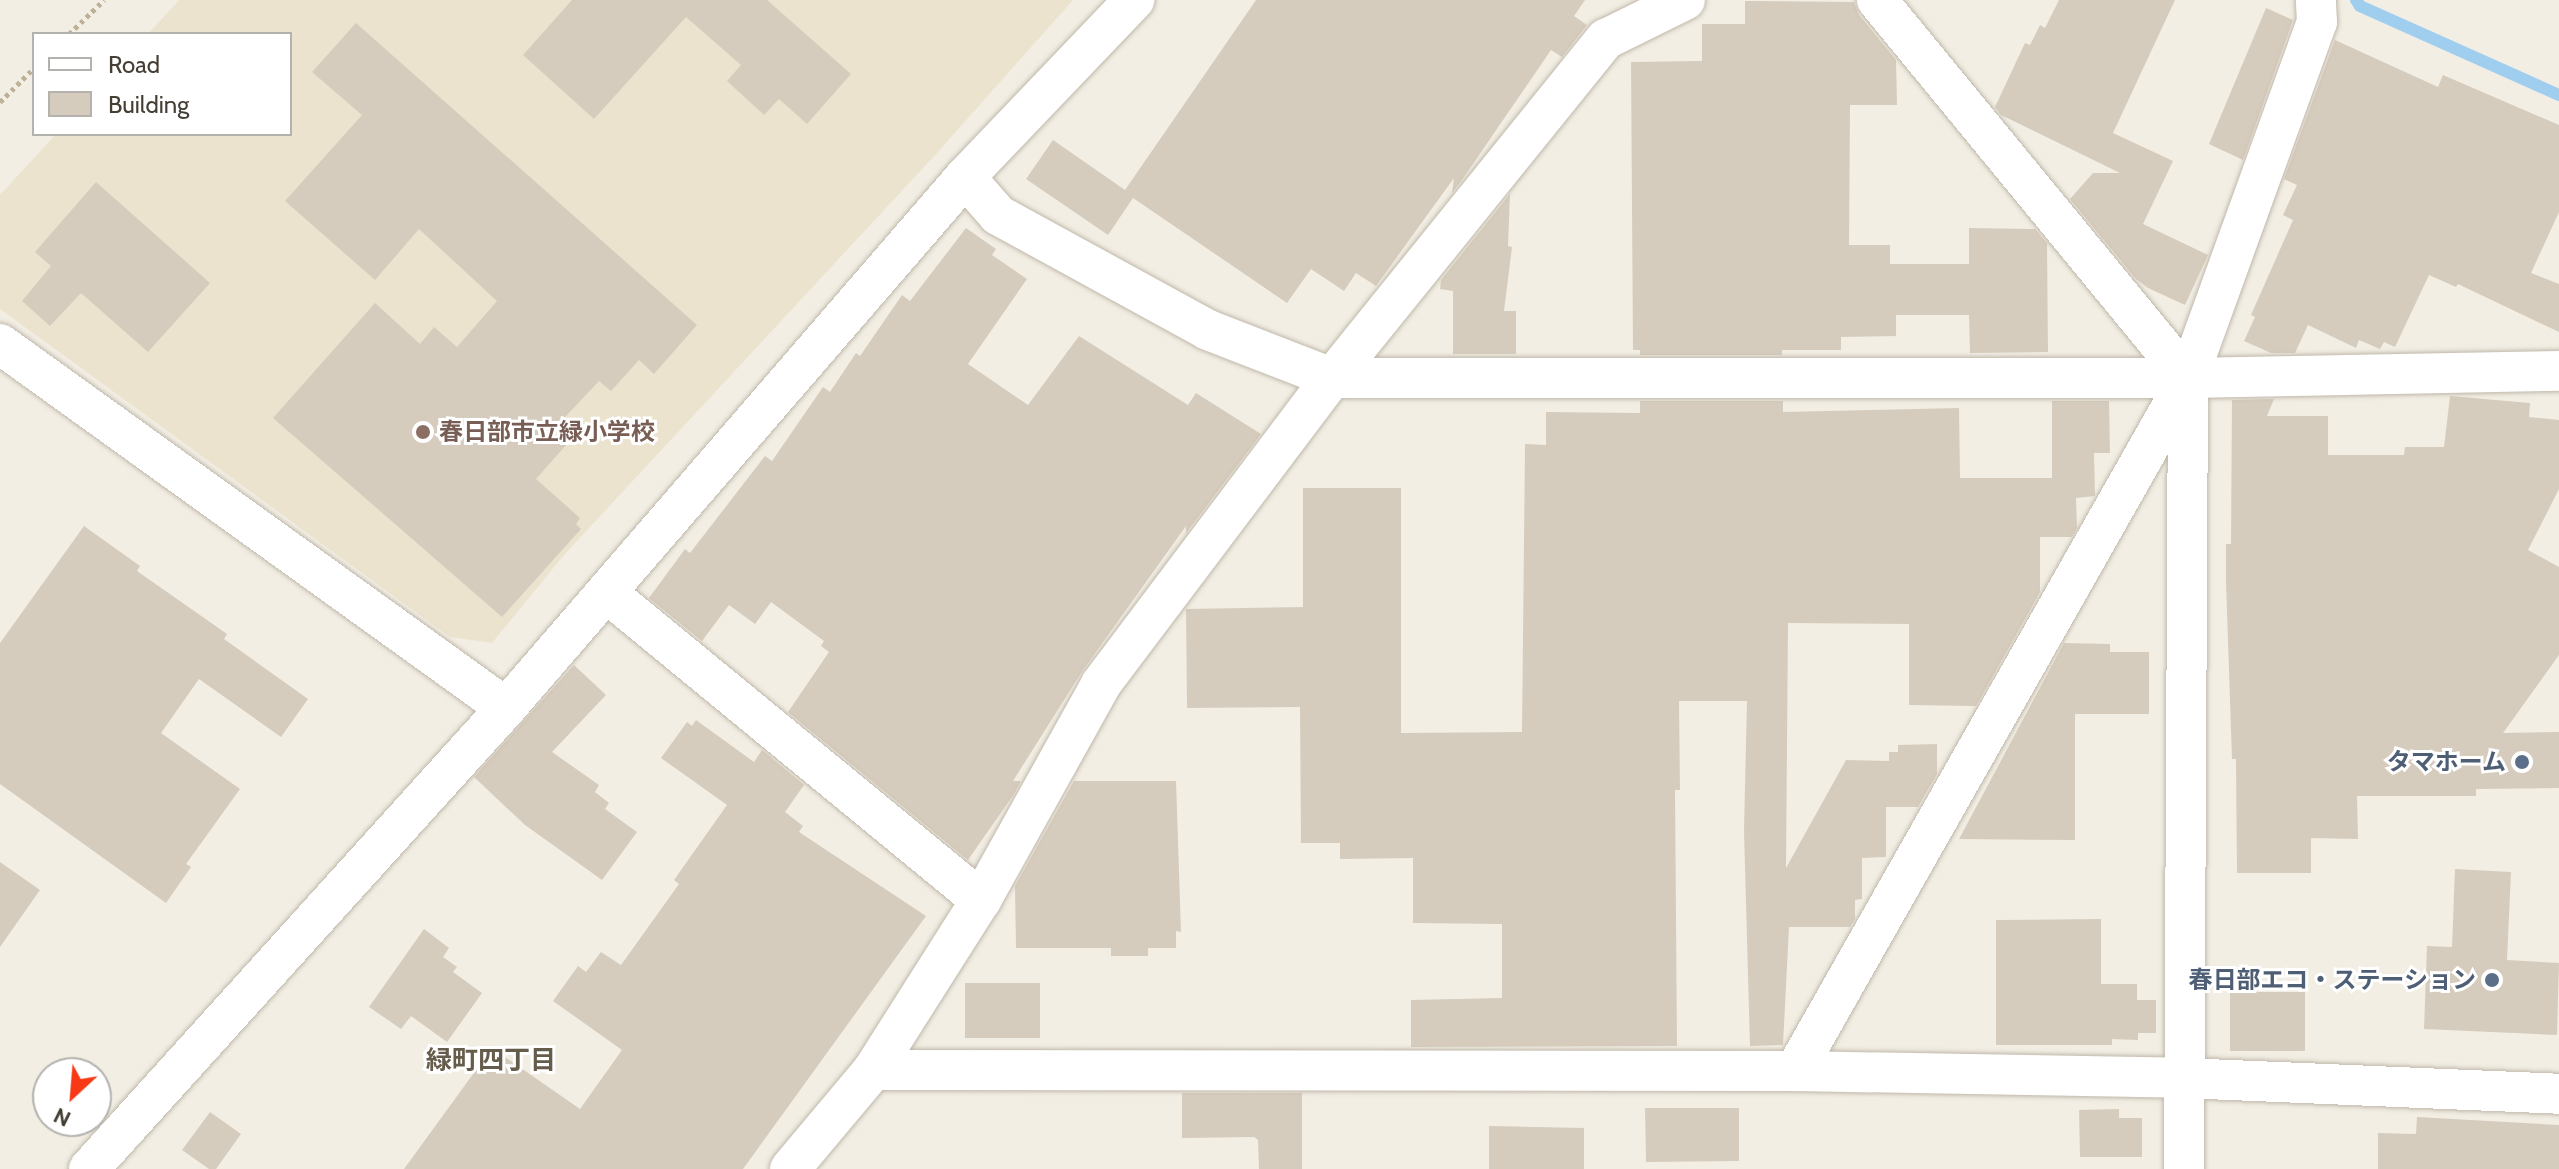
<!DOCTYPE html>
<meta charset="utf-8">
<style>
body{margin:0}
#map{position:relative;width:2559px;height:1169px;overflow:hidden;background:#f2eee4;font-family:Cabin,"Noto Sans JP",sans-serif}
div>[style]{position:absolute}
.education>*{inset:0;background:#ebe3ce}
.stream>*{height:12px;margin:-6px;padding:0 6px;transform-origin:6px;border-radius:6px;background:#a0ceef}
.building>*{inset:0;background:#d6ccbd}
.path>*{height:5px;margin-top:-2.5px;transform-origin:0;background:repeating-linear-gradient(90deg,#bfb198 0 4px,transparent 0 8px)}
.roads{filter:drop-shadow(0 0 2px #c0b8aa) drop-shadow(0 0 2px #c0b8aa)}
.minor>*{height:40px;margin:-20px;padding:0 20px;transform-origin:20px;border-radius:20px;background:#fff}
.dots>*{width:22px;height:22px;translate:-50% -50%;box-sizing:border-box;border:4px solid #fff;border-radius:50%}
span{translate:-50% -50%;white-space:nowrap;text-align:center;line-height:1.15;-webkit-text-stroke:6px #fff;paint-order:stroke}
.education-label{font-size:24px;color:#785e54;font-weight:700}
.left{translate:0 -50%;text-align:left}
.service-label{font-size:24px;color:#4e5e75;font-weight:700}
.right{translate:-100% -50%;text-align:right}
.neighbourhood-label{font-size:26px;color:#665c4b;font-weight:700}
.legend{position:absolute;left:32px;top:32px;width:260px;height:104px;box-sizing:border-box;background:#fff;border:2px solid #b4b2ae;margin:0;padding:10px 14px;list-style:none;font-size:24px;color:#443e34}
.legend li{display:flex;align-items:center;gap:16px;height:40px}
.legend b{width:40px;border:2px solid #b4b2ae}
.north{position:absolute;left:32px;top:1057px;width:80px;height:80px;box-sizing:border-box;background:#fff;border:2px solid #b4b2ae;border-radius:50%;rotate:206deg;font-size:22px;font-weight:700;line-height:32px;text-align:center;color:#443e34}
.north::after{content:'';display:block;margin:auto;width:28px;height:36px;background:#f73916;clip-path:polygon(50% 0,100% 100%,50% 72%,0 100%)}
</style>
<div id="map">
<div class="education">
<i style="clip-path:polygon(179px 0,1073px 0,936px 154px,564px 555px,492px 643px,450px 637px,0 309px,0 195px,56px 134px,290px 134px,290px 34px,148px 34px)"></i>
</div>
<div class="stream">
<i style="left:2356px;top:0;width:7px;rotate:56deg"></i>
<i style="left:2360px;top:6px;width:218px;rotate:24.1deg"></i>
</div>
<div class="building">
<i style="clip-path:polygon(572px 0,767px 0,851px 74px,807px 124px,779px 99px,764px 115px,727px 81px,741px 65px,686px 17px,594px 119px,523px 55px)"></i>
<i style="clip-path:polygon(1256px 0,1585px 0,1574px 16px,1587px 25px,1562px 57px,1551px 50px,1462px 180px,1452px 193px,1454px 178px,1376px 286px,1356px 273px,1344px 291px,1311px 269px,1287px 303px,1133px 198px,1108px 235px,1026px 179px,1053px 140px,1125px 190px)"></i>
<i style="clip-path:polygon(2059px 0,2175px 0,2113px 133px,2173px 161px,2143px 224px,2208px 255px,2185px 305px,2148px 288px,2136px 279px,2070px 199px,2093px 173px,2120px 173px,2001px 115px,1995px 107px,2025px 43px,2030px 45px,2040px 25px,2045px 28px)"></i>
<i style="clip-path:polygon(1745px 1px,1854px 2px,1859px 15px,1896px 60px,1897px 105px,1850px 105px,1849px 245px,1890px 245px,1890px 264px,1969px 264px,1969px 228px,2035px 229px,2047px 243px,2048px 352px,1970px 353px,1969px 315px,1896px 315px,1896px 336px,1841px 337px,1841px 350px,1782px 350px,1782px 355px,1640px 355px,1640px 350px,1633px 350px,1631px 62px,1702px 61px,1702px 24px,1745px 24px)"></i>
<i style="clip-path:polygon(2266px 8px,2293px 20px,2243px 160px,2209px 144px)"></i>
<i style="clip-path:polygon(356px 23px,697px 325px,654px 374px,639px 360px,611px 391px,599px 381px,552px 431px,567px 444px,536px 479px,580px 518px,576px 524px,581px 529px,502px 617px,273px 418px,375px 303px,420px 344px,434px 327px,457px 347px,497px 301px,419px 229px,375px 280px,285px 201px,362px 115px,312px 72px)"></i>
<i style="clip-path:polygon(2335px 40px,2438px 87px,2443px 75px,2559px 125px,2559px 212px,2531px 273px,2559px 284px,2559px 332px,2458px 284px,2456px 287px,2429px 275px,2395px 347px,2384px 342px,2380px 349px,2359px 340px,2356px 348px,2308px 325px,2295px 353px,2271px 353px,2244px 341px,2255px 317px,2251px 315px,2293px 220px,2283px 215px,2297px 185px,2284px 179px)"></i>
<i style="clip-path:polygon(96px 182px,210px 283px,148px 352px,81px 293px,50px 326px,22px 301px,51px 266px,35px 252px)"></i>
<i style="clip-path:polygon(1510px 194px,1508px 246px,1512px 247px,1504px 311px,1516px 311px,1516px 354px,1453px 354px,1453px 291px,1440px 289px,1441px 280px)"></i>
<i style="clip-path:polygon(966px 228px,996px 249px,992px 255px,1027px 279px,968px 364px,1028px 405px,1079px 336px,1188px 405px,1196px 393px,1261px 434px,1186px 533px,1186px 526px,1083px 670px,1013px 781px,1021px 781px,1014px 794px,968px 860px,788px 712px,829px 652px,821px 646px,824px 641px,771px 602px,755px 624px,729px 605px,702px 641px,649px 598px,685px 549px,690px 553px,765px 456px,772px 461px,823px 387px,830px 392px,856px 353px,860px 356px,902px 295px,910px 301px)"></i>
<i style="clip-path:polygon(2450px 396px,2530px 403px,2529px 417px,2559px 420px,2559px 489px,2528px 550px,2559px 567px,2559px 655px,2503px 733px,2559px 732px,2559px 788px,2476px 789px,2476px 796px,2357px 796px,2358px 839px,2311px 838px,2311px 873px,2237px 873px,2236px 759px,2232px 759px,2226px 582px,2226px 544px,2231px 544px,2232px 400px,2274px 399px,2267px 416px,2328px 416px,2328px 455px,2404px 455px,2405px 447px,2444px 447px)"></i>
<i style="clip-path:polygon(1640px 401px,1783px 401px,1783px 412px,1959px 408px,1960px 478px,2052px 478px,2052px 401px,2109px 401px,2110px 453px,2094px 453px,2095px 496px,2076px 498px,2077px 528px,2072px 537px,2040px 537px,2040px 592px,1976px 706px,1909px 705px,1909px 624px,1788px 623px,1786px 868px,1846px 760px,1889px 761px,1889px 752px,1898px 752px,1898px 745px,1937px 744px,1937px 774px,1918px 807px,1886px 807px,1886px 857px,1862px 858px,1862px 899px,1855px 900px,1855px 919px,1850px 927px,1789px 927px,1783px 1045px,1750px 1046px,1744px 831px,1747px 701px,1679px 701px,1680px 790px,1675px 790px,1677px 1046px,1411px 1047px,1411px 1000px,1502px 998px,1502px 924px,1413px 923px,1413px 858px,1340px 859px,1340px 843px,1301px 843px,1300px 707px,1187px 708px,1186px 609px,1303px 607px,1303px 488px,1401px 488px,1401px 733px,1522px 732px,1525px 444px,1546px 445px,1546px 412px,1640px 413px)"></i>
<i style="clip-path:polygon(84px 526px,140px 566px,137px 571px,227px 634px,224px 639px,308px 699px,281px 737px,199px 679px,161px 733px,240px 789px,186px 864px,191px 867px,166px 903px,0 784px,0 643px)"></i>
<i style="clip-path:polygon(2064px 643px,2110px 644px,2110px 652px,2149px 652px,2149px 714px,2075px 714px,2075px 840px,1959px 839px)"></i>
<i style="clip-path:polygon(574px 665px,606px 695px,552px 752px,599px 785px,595px 792px,609px 803px,605px 809px,637px 832px,602px 880px,525px 825px,474px 777px)"></i>
<i style="clip-path:polygon(696px 720px,754px 762px,762px 750px,804px 785px,785px 812px,803px 826px,799px 832px,926px 916px,743px 1169px,404px 1169px,492px 1048px,580px 1109px,622px 1050px,553px 1001px,578px 966px,586px 972px,601px 952px,621px 965px,679px 884px,674px 880px,727px 805px,661px 758px,687px 722px,692px 726px)"></i>
<i style="clip-path:polygon(1074px 781px,1176px 781px,1181px 932px,1176px 931px,1176px 948px,1148px 948px,1148px 956px,1111px 956px,1111px 948px,1016px 948px,1015px 886px)"></i>
<i style="clip-path:polygon(0 862px,40px 890px,0 947px)"></i>
<i style="clip-path:polygon(2455px 869px,2511px 872px,2507px 960px,2559px 963px,2557px 1035px,2424px 1029px,2427px 946px,2452px 947px)"></i>
<i style="clip-path:polygon(2101px 919px,2101px 984px,2137px 984px,2137px 1000px,2156px 1000px,2156px 1033px,2138px 1033px,2138px 1040px,2112px 1039px,2112px 1045px,1996px 1045px,1996px 920px)"></i>
<i style="clip-path:polygon(424px 929px,449px 948px,443px 957px,457px 967px,453px 972px,482px 993px,447px 1042px,411px 1016px,401px 1029px,369px 1007px)"></i>
<i style="clip-path:polygon(965px 983px,1040px 983px,1040px 1038px,965px 1038px)"></i>
<i style="clip-path:polygon(2230px 992px,2305px 992px,2305px 1051px,2230px 1051px)"></i>
<i style="clip-path:polygon(1182px 1093px,1302px 1093px,1302px 1169px,1259px 1169px,1258px 1140px,1254px 1137px,1182px 1138px)"></i>
<i style="clip-path:polygon(1645px 1108px,1739px 1108px,1739px 1161px,1646px 1162px)"></i>
<i style="clip-path:polygon(2119px 1109px,2119px 1118px,2142px 1118px,2142px 1157px,2080px 1157px,2079px 1110px)"></i>
<i style="clip-path:polygon(210px 1112px,241px 1134px,216px 1169px,209px 1169px,182px 1150px)"></i>
<i style="clip-path:polygon(2417px 1117px,2559px 1125px,2559px 1169px,2378px 1169px,2378px 1133px,2416px 1134px)"></i>
<i style="clip-path:polygon(1489px 1126px,1584px 1128px,1584px 1169px,1489px 1169px)"></i>
</div>
<div class="path">
<i style="left:69px;top:34px;width:49px;rotate:-44.2deg"></i>
<i style="left:0;top:102px;width:48px;rotate:-45deg"></i>
</div>
<div class="roads">
<div class="minor">
<i style="left:1877px;top:0;width:489px;rotate:50.6deg"></i>
<i style="left:2188px;top:378px;width:791px;rotate:90.29deg"></i>
<i style="left:965px;top:177px;width:50px;rotate:49deg"></i>
<i style="left:998px;top:215px;width:239px;rotate:28.7deg"></i>
<i style="left:1208px;top:330px;width:133px;rotate:21.2deg"></i>
<i style="left:1332px;top:378px;width:856px"></i>
<i style="left:2188px;top:378px;width:371px;rotate:-1.1deg"></i>
<i style="left:0;top:344px;width:623px;rotate:35.73deg"></i>
<i style="left:607px;top:593px;width:484px;rotate:39.4deg"></i>
<i style="left:873px;top:1070px;width:922px;rotate:0.06deg"></i>
<i style="left:1795px;top:1071px;width:388px;rotate:1deg"></i>
<i style="left:2183px;top:1078px;width:376px;rotate:2.4deg"></i>
<i style="left:1795px;top:1071px;width:797px;rotate:-60.44deg"></i>
<i style="left:2188px;top:378px;width:379px;rotate:-70.1deg"></i>
<i style="left:2317px;top:22px;width:22px;rotate:-93deg"></i>
<i style="left:89px;top:1169px;width:622px;rotate:-47.87deg"></i>
<i style="left:506px;top:708px;width:702px;rotate:-49.16deg"></i>
<i style="left:965px;top:177px;width:245px;rotate:-46.3deg"></i>
<i style="left:790px;top:1169px;width:129px;rotate:-50deg"></i>
<i style="left:873px;top:1070px;width:201px;rotate:-57.6deg"></i>
<i style="left:981px;top:900px;width:247px;rotate:-60.9deg"></i>
<i style="left:1101px;top:684px;width:383px;rotate:-53deg"></i>
<i style="left:1332px;top:378px;width:436px;rotate:-51.1deg"></i>
<i style="left:1606px;top:39px;width:88px;rotate:-26.3deg"></i>
</div>
</div>
<div class="dots">
<i style="left:423px;top:432px;background:#8d6e63"></i>
<i style="left:2522px;top:762px;background:#5c6f8a"></i>
<i style="left:2492px;top:980px;background:#5c6f8a"></i>
</div>
<div class="education-label">
<span class="left" style="left:439px;top:432px">春日部市立緑小学校</span>
</div>
<div class="service-label">
<span class="right" style="left:2506px;top:762px">タマホーム</span>
<span class="right" style="left:2476px;top:980px">春日部エコ・ステーション</span>
</div>
<div class="neighbourhood-label">
<span style="left:491px;top:1061px">緑町四丁目</span>
</div>
<ul class="legend">
<li><b style="height:10px;background:#fff"></b>Road</li>
<li><b style="height:22px;background:#d6ccbd"></b>Building</li>
</ul>
<div class="north">N</div>
</div>
